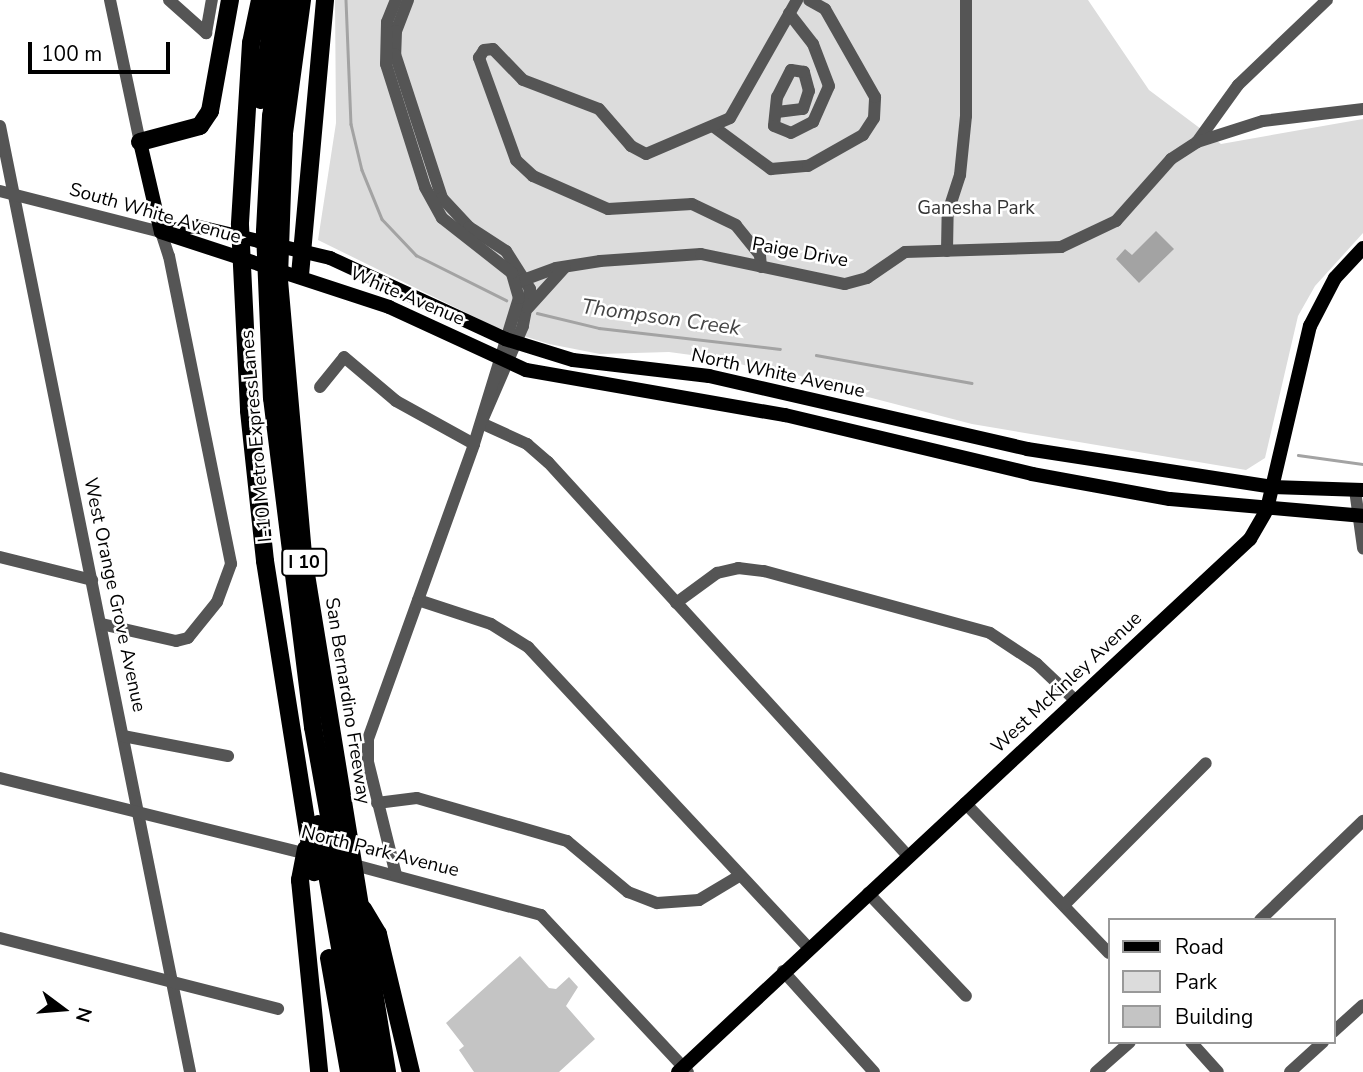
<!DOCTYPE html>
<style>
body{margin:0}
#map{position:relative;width:1363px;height:1072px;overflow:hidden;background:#fff;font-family:"Nunito Sans",sans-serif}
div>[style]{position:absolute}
.green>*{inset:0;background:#dcdcdc}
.water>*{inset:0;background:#a3a3a3}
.stream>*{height:2.5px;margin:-1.25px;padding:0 1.25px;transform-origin:1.25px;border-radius:1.25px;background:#a3a3a3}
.building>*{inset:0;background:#c4c4c4}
.minor>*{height:12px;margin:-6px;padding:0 6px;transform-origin:6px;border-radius:6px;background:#555}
.major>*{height:14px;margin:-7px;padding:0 7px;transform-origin:7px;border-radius:7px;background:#000}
.highway>*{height:18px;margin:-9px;padding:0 9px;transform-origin:9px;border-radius:9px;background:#000}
span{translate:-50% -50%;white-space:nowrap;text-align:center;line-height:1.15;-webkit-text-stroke:5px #fff;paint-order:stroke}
.shield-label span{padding:2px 5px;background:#fff;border:2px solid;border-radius:5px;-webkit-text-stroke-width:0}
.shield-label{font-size:18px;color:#000;font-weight:700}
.park-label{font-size:19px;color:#333}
.street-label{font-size:19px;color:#000}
.water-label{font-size:21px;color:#444;font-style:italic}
.legend{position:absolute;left:1108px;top:918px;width:228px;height:126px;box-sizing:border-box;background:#fff;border:2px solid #999;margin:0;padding:9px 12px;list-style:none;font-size:21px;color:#000}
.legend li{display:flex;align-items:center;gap:14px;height:35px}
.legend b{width:35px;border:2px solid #999}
.north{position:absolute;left:28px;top:974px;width:70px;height:70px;-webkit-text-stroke:5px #fff;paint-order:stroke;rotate:106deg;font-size:19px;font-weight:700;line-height:28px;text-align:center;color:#000}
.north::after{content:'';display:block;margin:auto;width:24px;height:32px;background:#000;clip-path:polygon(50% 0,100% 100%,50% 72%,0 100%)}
.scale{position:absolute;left:28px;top:42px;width:142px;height:32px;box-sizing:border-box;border:4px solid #000;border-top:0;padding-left:9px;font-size:21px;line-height:24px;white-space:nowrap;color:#000;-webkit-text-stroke:5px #fff;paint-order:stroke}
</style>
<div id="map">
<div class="green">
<i style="clip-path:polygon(335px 0,1088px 0,1149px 90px,1221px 144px,1363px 119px,1363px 233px,1315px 286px,1298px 316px,1265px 458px,1246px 470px,972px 424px,721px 359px,669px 352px,600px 354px,549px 344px,495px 327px,318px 240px,336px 123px)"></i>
</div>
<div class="water">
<i style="clip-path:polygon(1156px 231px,1174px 249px,1139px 283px,1116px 259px,1125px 249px,1132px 255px)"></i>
</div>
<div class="stream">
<i style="left:346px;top:0;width:124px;rotate:87.7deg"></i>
<i style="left:351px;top:124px;width:47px;rotate:76.6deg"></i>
<i style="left:362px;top:170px;width:53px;rotate:67.8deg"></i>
<i style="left:382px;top:219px;width:50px;rotate:46.6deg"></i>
<i style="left:416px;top:255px;width:101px;rotate:26.6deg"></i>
<i style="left:537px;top:313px;width:64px;rotate:13.6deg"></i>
<i style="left:599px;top:328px;width:182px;rotate:6.6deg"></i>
<i style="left:816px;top:355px;width:158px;rotate:10.2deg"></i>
<i style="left:1298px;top:455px;width:66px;rotate:7.9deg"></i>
</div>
<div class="building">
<i style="clip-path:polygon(520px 956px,549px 988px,556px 989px,569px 977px,578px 987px,566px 1006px,595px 1039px,559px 1072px,474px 1072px,459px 1050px,464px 1046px,446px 1023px)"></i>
</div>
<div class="minor">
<i style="left:110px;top:0;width:145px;rotate:78.1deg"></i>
<i style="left:169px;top:0;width:50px;rotate:41.7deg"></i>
<i style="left:408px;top:0;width:33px;rotate:111deg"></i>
<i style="left:396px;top:31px;width:23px;rotate:92deg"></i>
<i style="left:395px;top:54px;width:151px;rotate:71.9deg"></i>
<i style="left:442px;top:198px;width:40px;rotate:47deg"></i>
<i style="left:469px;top:227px;width:44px;rotate:33deg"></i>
<i style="left:506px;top:251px;width:45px;rotate:57.7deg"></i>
<i style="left:530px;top:289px;width:38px;rotate:101deg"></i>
<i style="left:523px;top:326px;width:106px;rotate:113.4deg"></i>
<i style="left:206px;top:33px;width:34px;rotate:-80deg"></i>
<i style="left:777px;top:112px;width:26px;rotate:-7deg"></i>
<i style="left:803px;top:109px;width:19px;rotate:-72deg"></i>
<i style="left:809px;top:91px;width:20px;rotate:-105deg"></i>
<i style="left:804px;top:72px;width:13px;rotate:-171deg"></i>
<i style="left:791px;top:70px;width:30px;rotate:117deg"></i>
<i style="left:777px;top:97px;width:29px;rotate:96deg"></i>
<i style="left:774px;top:126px;width:18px;rotate:22deg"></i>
<i style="left:791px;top:133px;width:25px;rotate:-27deg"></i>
<i style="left:813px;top:122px;width:39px;rotate:-66deg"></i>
<i style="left:829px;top:86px;width:45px;rotate:-110.9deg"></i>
<i style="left:813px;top:44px;width:39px;rotate:-128deg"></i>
<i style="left:0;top:126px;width:965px;rotate:78.64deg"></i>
<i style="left:714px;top:127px;width:71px;rotate:36.4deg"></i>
<i style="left:771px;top:169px;width:37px;rotate:-5deg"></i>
<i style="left:808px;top:166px;width:63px;rotate:-29.4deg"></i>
<i style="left:863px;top:135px;width:20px;rotate:-57deg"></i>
<i style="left:874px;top:118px;width:21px;rotate:-87deg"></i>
<i style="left:875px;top:97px;width:101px;rotate:-119.6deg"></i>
<i style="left:825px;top:9px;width:18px;rotate:-151deg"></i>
<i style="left:1197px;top:142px;width:70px;rotate:-54.3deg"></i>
<i style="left:1238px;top:85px;width:123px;rotate:-43.7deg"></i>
<i style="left:0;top:191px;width:166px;rotate:14.3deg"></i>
<i style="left:161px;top:232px;width:25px;rotate:72deg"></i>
<i style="left:169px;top:256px;width:314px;rotate:78.6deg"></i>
<i style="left:231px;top:564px;width:40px;rotate:110.2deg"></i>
<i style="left:217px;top:602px;width:46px;rotate:128.9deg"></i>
<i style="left:188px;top:638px;width:12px;rotate:166deg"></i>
<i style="left:176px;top:641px;width:77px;rotate:-167.2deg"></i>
<i style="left:947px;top:251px;width:39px;rotate:-89deg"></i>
<i style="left:948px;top:212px;width:39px;rotate:-72deg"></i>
<i style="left:960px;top:175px;width:59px;rotate:-84.2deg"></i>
<i style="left:966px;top:116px;width:116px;rotate:-90deg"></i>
<i style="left:761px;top:267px;width:12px;rotate:-95deg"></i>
<i style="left:760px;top:255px;width:38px;rotate:-129deg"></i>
<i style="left:736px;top:225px;width:49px;rotate:-154.5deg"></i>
<i style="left:692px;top:204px;width:84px;rotate:176.6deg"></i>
<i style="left:608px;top:209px;width:82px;rotate:-156.3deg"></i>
<i style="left:533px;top:176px;width:23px;rotate:-137deg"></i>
<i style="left:516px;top:160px;width:109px;rotate:-109.9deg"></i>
<i style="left:479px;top:58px;width:9px;rotate:-58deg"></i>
<i style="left:484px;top:50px;width:9px;rotate:-6deg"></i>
<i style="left:493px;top:49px;width:43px;rotate:45.9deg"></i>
<i style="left:523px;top:80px;width:81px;rotate:20.9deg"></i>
<i style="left:599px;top:109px;width:49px;rotate:49.1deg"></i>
<i style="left:631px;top:146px;width:17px;rotate:28deg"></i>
<i style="left:646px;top:154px;width:91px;rotate:-23.2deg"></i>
<i style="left:730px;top:118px;width:136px;rotate:-60.4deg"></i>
<i style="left:518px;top:282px;width:40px;rotate:-20.2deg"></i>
<i style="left:556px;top:268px;width:45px;rotate:-9deg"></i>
<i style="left:600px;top:261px;width:101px;rotate:-4deg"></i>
<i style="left:701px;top:254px;width:147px;rotate:11.8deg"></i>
<i style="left:845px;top:284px;width:23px;rotate:-15deg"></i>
<i style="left:867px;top:278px;width:46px;rotate:-34.4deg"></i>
<i style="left:905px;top:252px;width:156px;rotate:-1.8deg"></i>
<i style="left:1061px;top:247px;width:61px;rotate:-25.3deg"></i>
<i style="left:1116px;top:221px;width:83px;rotate:-48.4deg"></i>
<i style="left:1171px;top:159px;width:31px;rotate:-33deg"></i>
<i style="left:1197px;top:142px;width:69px;rotate:-17.7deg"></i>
<i style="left:1263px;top:121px;width:101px;rotate:-6.8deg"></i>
<i style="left:528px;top:308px;width:55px;rotate:-47.9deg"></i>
<i style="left:320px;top:387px;width:38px;rotate:-51deg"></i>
<i style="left:344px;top:357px;width:68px;rotate:40.2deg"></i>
<i style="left:396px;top:401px;width:89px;rotate:28.9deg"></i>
<i style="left:481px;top:423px;width:51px;rotate:24.5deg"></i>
<i style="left:527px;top:444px;width:28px;rotate:41deg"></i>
<i style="left:548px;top:462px;width:534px;rotate:47.58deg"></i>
<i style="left:1355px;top:490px;width:59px;rotate:82.1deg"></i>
<i style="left:0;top:557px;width:95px;rotate:14deg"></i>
<i style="left:418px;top:600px;width:77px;rotate:18.2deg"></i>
<i style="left:491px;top:624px;width:44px;rotate:31.9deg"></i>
<i style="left:528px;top:647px;width:410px;rotate:47deg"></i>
<i style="left:676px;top:603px;width:51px;rotate:-36.2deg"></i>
<i style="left:717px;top:573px;width:22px;rotate:-13deg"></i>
<i style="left:738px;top:568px;width:26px;rotate:7deg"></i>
<i style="left:764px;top:571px;width:234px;rotate:15.3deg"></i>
<i style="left:990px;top:633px;width:56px;rotate:33.4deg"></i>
<i style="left:1037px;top:664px;width:54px;rotate:43.5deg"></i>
<i style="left:123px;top:736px;width:107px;rotate:10.8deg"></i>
<i style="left:0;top:778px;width:321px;rotate:13.9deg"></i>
<i style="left:377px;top:803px;width:40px;rotate:-7.1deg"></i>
<i style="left:417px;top:798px;width:156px;rotate:16deg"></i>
<i style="left:567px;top:841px;width:80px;rotate:39.9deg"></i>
<i style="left:628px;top:892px;width:31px;rotate:21deg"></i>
<i style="left:657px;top:903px;width:42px;rotate:-4.1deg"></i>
<i style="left:699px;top:900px;width:47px;rotate:-31deg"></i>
<i style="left:965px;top:803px;width:208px;rotate:46.2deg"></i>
<i style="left:347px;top:863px;width:201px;rotate:15deg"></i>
<i style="left:541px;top:915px;width:215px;rotate:46.9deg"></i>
<i style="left:396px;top:875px;width:116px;rotate:-103.9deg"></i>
<i style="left:368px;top:762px;width:23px;rotate:-90deg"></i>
<i style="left:368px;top:739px;width:313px;rotate:-70.2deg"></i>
<i style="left:474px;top:444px;width:153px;rotate:-72.9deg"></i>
<i style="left:519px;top:298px;width:26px;rotate:-106deg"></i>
<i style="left:512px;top:273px;width:89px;rotate:-141.8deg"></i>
<i style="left:442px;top:218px;width:35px;rotate:-119deg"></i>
<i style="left:425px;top:187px;width:129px;rotate:-107.6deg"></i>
<i style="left:386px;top:64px;width:42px;rotate:-88.6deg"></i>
<i style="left:387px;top:22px;width:24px;rotate:-68deg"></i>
<i style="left:868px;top:893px;width:142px;rotate:46.4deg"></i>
<i style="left:1065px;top:904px;width:199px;rotate:-45deg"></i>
<i style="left:1260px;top:920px;width:143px;rotate:-43.9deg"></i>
<i style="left:0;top:938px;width:287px;rotate:14.3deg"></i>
<i style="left:783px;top:971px;width:136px;rotate:48deg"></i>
<i style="left:1333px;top:1032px;width:40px;rotate:-42deg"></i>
<i style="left:1191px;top:1042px;width:40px;rotate:48deg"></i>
<i style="left:1096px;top:1072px;width:45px;rotate:-41.4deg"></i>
<i style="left:1290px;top:1072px;width:45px;rotate:-42.3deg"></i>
</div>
<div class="major">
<i style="left:140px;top:142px;width:92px;rotate:76.9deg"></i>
<i style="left:161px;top:232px;width:240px;rotate:18.2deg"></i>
<i style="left:389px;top:307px;width:151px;rotate:24.7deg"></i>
<i style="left:526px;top:370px;width:263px;rotate:9.9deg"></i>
<i style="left:785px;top:415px;width:254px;rotate:13.4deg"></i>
<i style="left:1032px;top:474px;width:140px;rotate:10.3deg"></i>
<i style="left:1170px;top:499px;width:194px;rotate:5deg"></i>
<i style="left:161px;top:232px;width:35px;rotate:-10deg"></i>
<i style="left:195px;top:226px;width:139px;rotate:13.3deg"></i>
<i style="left:330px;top:258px;width:193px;rotate:24.8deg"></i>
<i style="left:505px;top:339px;width:71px;rotate:17.2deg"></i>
<i style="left:573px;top:360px;width:137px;rotate:6.7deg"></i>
<i style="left:709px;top:376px;width:326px;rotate:12.9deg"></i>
<i style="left:1027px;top:449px;width:248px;rotate:8.8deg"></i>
<i style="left:1272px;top:487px;width:91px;rotate:1.9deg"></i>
<i style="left:678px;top:1072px;width:782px;rotate:-42.98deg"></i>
<i style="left:1250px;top:539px;width:34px;rotate:-60deg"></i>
<i style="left:1267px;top:509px;width:188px;rotate:-76.8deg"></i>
<i style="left:1310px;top:326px;width:54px;rotate:-62.5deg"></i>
<i style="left:1335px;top:278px;width:41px;rotate:-47deg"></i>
</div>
<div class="highway">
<i style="left:260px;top:0;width:44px;rotate:101.8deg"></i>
<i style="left:251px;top:43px;width:182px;rotate:93.5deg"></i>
<i style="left:240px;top:225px;width:186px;rotate:87.2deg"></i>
<i style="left:249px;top:411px;width:151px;rotate:83.9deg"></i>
<i style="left:265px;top:561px;width:315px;rotate:81deg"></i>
<i style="left:288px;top:0;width:117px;rotate:98.3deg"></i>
<i style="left:271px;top:116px;width:116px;rotate:93deg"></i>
<i style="left:265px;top:232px;width:166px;rotate:87.6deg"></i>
<i style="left:272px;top:398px;width:332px;rotate:82.9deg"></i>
<i style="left:313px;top:727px;width:351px;rotate:79.8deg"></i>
<i style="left:302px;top:0;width:135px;rotate:97.7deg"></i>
<i style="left:284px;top:134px;width:146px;rotate:92deg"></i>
<i style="left:279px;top:280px;width:277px;rotate:85deg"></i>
<i style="left:303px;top:556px;width:523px;rotate:80.75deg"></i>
<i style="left:261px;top:100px;width:101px;rotate:-82deg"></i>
<i style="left:140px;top:142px;width:62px;rotate:-14.9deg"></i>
<i style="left:200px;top:126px;width:18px;rotate:-56deg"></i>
<i style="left:210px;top:111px;width:113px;rotate:-79.8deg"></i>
<i style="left:300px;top:275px;width:276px;rotate:-84.8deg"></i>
<i style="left:318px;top:824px;width:252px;rotate:79.9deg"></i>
<i style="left:306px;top:849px;width:32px;rotate:101deg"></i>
<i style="left:300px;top:880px;width:193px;rotate:84.3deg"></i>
<i style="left:363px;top:909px;width:29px;rotate:59deg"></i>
<i style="left:378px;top:934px;width:142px;rotate:76.6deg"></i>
<i style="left:329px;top:958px;width:116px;rotate:80deg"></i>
</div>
<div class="shield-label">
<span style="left:304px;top:562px">I 10</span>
</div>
<div class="park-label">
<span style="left:976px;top:209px">Ganesha Park</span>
</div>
<div class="street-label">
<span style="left:155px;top:214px;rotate:16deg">South White Avenue</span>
<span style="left:800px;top:253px;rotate:10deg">Paige Drive</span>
<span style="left:407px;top:297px;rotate:23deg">White Avenue</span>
<span style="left:778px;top:374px;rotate:12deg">North White Avenue</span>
<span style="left:257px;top:436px;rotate:-95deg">I-10 Metro ExpressLanes</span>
<span style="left:114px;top:595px;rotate:78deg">West Orange Grove Avenue</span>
<span style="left:1067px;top:683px;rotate:-43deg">West McKinley Avenue</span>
<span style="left:347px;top:701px;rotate:81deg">San Bernardino Freeway</span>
<span style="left:380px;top:852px;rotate:14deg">North Park Avenue</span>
</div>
<div class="water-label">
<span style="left:661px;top:317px;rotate:8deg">Thompson Creek</span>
</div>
<ul class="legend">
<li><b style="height:9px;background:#000"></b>Road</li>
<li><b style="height:19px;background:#dcdcdc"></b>Park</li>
<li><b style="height:19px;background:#c4c4c4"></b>Building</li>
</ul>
<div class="north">N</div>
<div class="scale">100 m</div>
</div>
